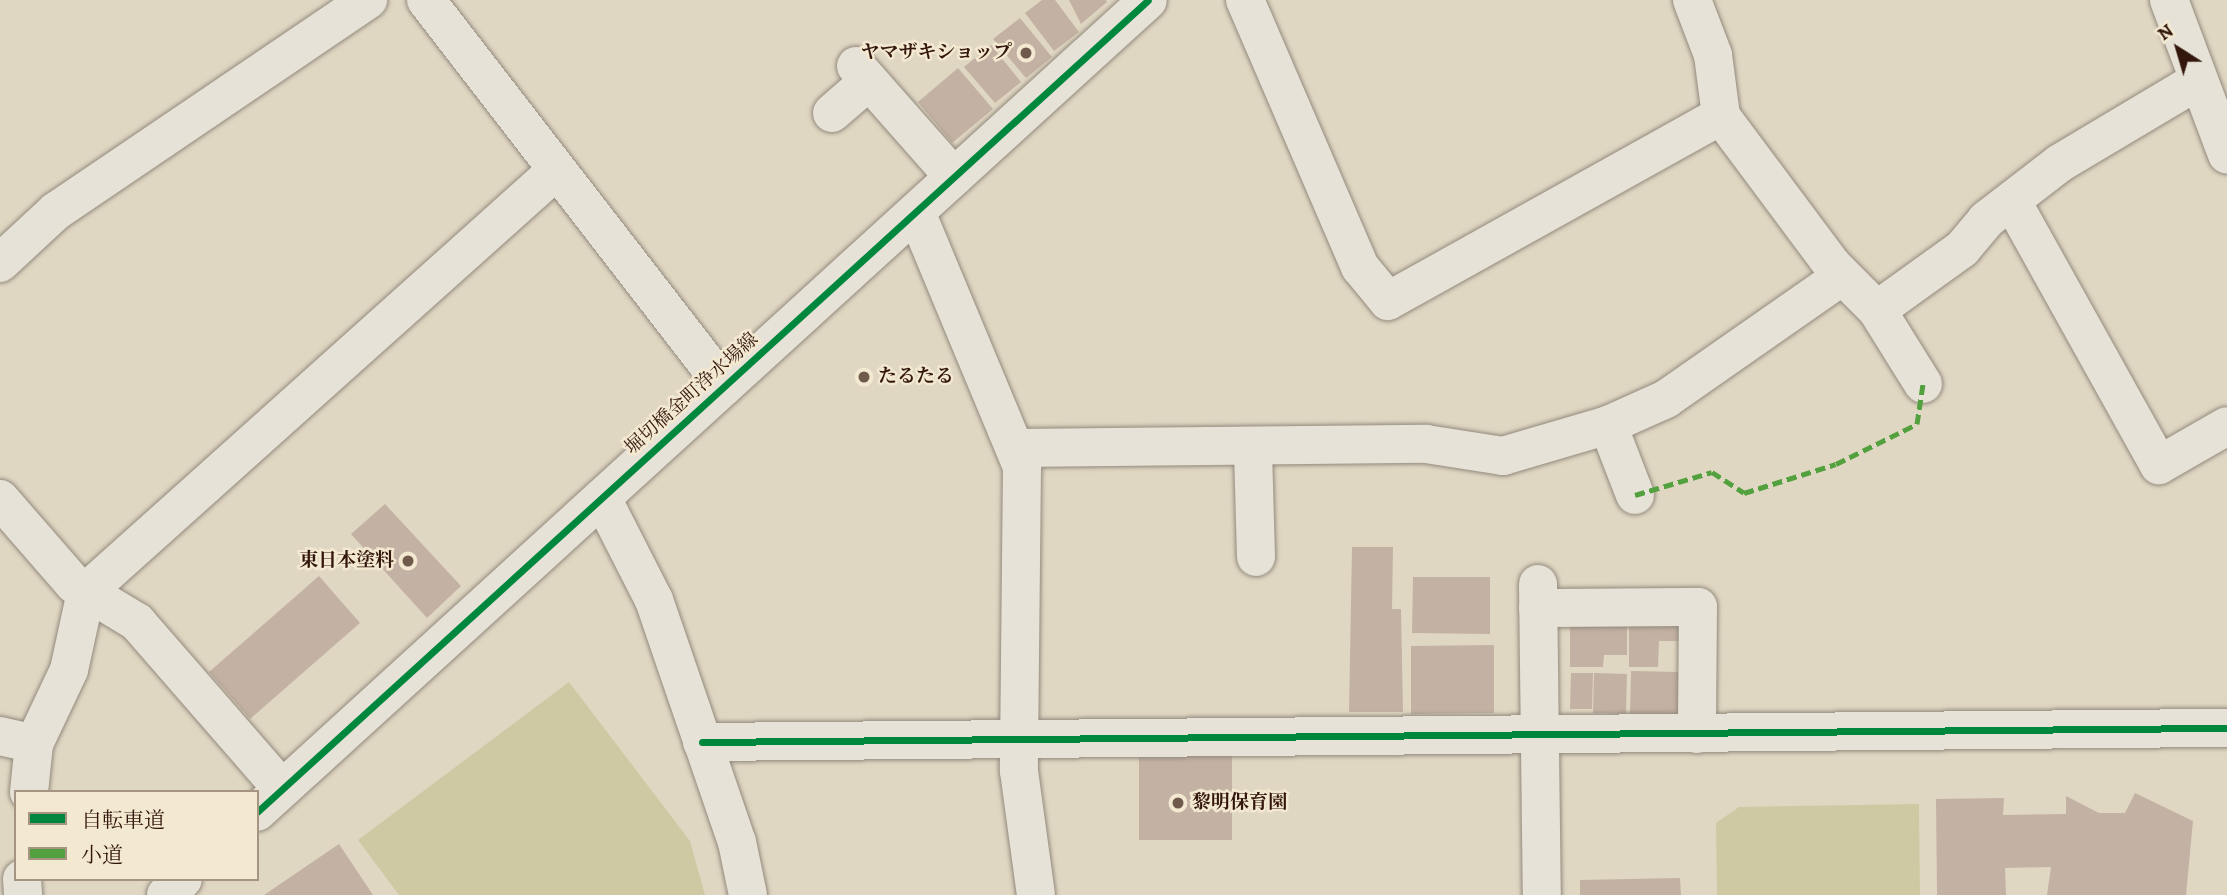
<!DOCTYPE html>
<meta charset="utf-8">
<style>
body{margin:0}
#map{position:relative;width:2227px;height:895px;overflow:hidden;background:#e0d7c3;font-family:Alegreya,"Noto Serif JP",serif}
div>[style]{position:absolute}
.green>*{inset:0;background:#cec9a3}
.building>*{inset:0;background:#c3b1a3}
.roads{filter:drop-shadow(0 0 2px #938a7d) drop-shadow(0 0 2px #938a7d)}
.minor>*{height:38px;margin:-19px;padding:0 19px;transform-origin:19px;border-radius:19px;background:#e7e2d7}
.quiet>*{height:5px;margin-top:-2.5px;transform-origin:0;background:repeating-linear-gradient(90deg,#52a13e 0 10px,transparent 0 15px)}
.cycleway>*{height:7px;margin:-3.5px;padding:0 3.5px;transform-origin:3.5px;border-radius:3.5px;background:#00873e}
.dots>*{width:19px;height:19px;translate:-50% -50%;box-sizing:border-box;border:4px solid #f3e8d0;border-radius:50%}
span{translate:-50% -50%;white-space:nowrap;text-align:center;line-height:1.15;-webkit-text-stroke:5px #f3e8d0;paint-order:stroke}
.poi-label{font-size:19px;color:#33170c;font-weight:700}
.right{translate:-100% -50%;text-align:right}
.left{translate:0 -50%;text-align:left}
.street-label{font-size:19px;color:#33170c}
.legend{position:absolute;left:14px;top:790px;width:245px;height:91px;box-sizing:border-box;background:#f3e8d0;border:2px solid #a69482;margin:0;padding:9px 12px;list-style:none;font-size:21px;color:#33170c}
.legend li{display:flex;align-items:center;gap:14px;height:35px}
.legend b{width:35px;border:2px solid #a69482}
.north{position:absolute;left:2143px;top:14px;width:70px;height:70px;-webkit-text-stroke:5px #f3e8d0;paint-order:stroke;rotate:323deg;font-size:19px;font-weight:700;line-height:28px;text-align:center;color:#33170c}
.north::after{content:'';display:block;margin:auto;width:24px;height:32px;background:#33170c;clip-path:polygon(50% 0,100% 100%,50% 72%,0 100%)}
</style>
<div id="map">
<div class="green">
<i style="clip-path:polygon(569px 682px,690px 841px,705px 895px,399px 895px,358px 840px)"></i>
<i style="clip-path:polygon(1919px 804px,1920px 895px,1717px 895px,1716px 823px,1739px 807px)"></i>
</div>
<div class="building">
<i style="clip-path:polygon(1042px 0,1055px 0,1079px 32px,1054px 51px,1025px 13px)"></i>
<i style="clip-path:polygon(1069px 0,1106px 0,1107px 2px,1081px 24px)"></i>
<i style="clip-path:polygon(1020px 18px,1052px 57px,1026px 78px,993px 39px)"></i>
<i style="clip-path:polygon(991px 45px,1021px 82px,995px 103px,964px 67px)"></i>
<i style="clip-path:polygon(958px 68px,993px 109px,952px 143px,918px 102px)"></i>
<i style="clip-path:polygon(385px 504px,461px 586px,427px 618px,351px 534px)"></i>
<i style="clip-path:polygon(1352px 547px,1393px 547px,1392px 609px,1401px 609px,1403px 712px,1349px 712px)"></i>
<i style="clip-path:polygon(319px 576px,360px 623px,250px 719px,209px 672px)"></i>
<i style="clip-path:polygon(1413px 577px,1490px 577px,1490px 634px,1412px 633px)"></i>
<i style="clip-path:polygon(1627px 618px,1627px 655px,1604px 655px,1603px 667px,1570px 667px,1570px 619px)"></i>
<i style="clip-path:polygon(1629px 619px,1685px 620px,1685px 641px,1659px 641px,1658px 667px,1629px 667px)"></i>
<i style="clip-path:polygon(1494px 645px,1494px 713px,1411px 714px,1411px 646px)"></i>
<i style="clip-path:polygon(1631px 671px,1680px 672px,1679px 715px,1630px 714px)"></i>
<i style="clip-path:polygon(1571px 673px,1593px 673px,1592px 709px,1570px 709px)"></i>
<i style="clip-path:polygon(1594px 673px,1627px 674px,1626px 714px,1593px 713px)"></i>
<i style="clip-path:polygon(1139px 756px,1232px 756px,1232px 840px,1139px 840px)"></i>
<i style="clip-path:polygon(2135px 793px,2193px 821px,2186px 895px,2047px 895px,2051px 867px,2005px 868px,2006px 895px,1937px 895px,1936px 799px,2004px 798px,2003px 815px,2066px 814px,2066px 796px,2099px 813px,2125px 813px)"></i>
<i style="clip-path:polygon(339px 844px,373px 895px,264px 895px)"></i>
<i style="clip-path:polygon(1680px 878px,1681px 895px,1580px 895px,1580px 880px)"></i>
</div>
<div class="roads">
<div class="minor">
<i style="left:426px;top:0;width:488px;rotate:52.3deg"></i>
<i style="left:1245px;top:0;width:291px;rotate:66.7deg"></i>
<i style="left:1360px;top:267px;width:44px;rotate:50.5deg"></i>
<i style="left:1388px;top:301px;width:381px;rotate:-29.1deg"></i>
<i style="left:1692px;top:0;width:59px;rotate:69.1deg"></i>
<i style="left:1713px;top:55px;width:62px;rotate:82.5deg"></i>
<i style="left:1721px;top:116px;width:187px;rotate:53.3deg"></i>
<i style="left:1833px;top:266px;width:62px;rotate:45deg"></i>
<i style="left:1877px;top:310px;width:105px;rotate:-35.7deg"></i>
<i style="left:1962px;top:249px;width:38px;rotate:-50deg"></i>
<i style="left:1986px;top:220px;width:93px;rotate:-37.6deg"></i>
<i style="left:2060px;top:163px;width:158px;rotate:-30.8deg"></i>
<i style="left:2169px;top:0;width:165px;rotate:69.4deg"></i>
<i style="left:856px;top:66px;width:148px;rotate:48.6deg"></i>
<i style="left:832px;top:113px;width:49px;rotate:-40.9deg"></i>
<i style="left:2013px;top:203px;width:300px;rotate:60.9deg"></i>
<i style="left:2159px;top:465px;width:78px;rotate:-29.8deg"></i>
<i style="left:916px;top:212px;width:276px;rotate:67.4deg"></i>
<i style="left:1022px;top:467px;width:304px;rotate:90.6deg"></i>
<i style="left:1019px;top:771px;width:125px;rotate:82.2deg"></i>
<i style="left:0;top:263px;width:76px;rotate:-42.9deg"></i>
<i style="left:56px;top:211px;width:377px;rotate:-34.1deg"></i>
<i style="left:1877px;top:310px;width:87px;rotate:58.1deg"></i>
<i style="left:1608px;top:425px;width:75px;rotate:68.9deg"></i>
<i style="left:1015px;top:448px;width:411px;rotate:-0.6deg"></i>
<i style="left:1426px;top:444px;width:78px;rotate:8.9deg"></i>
<i style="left:1503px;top:456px;width:109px;rotate:-16.4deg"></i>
<i style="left:1608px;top:425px;width:64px;rotate:-24.1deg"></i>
<i style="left:1666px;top:399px;width:215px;rotate:-34.9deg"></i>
<i style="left:1253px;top:450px;width:107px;rotate:88.4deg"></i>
<i style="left:602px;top:498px;width:114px;rotate:63deg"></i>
<i style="left:654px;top:600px;width:256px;rotate:71.1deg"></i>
<i style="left:737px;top:842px;width:54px;rotate:78.3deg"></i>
<i style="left:0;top:499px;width:113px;rotate:49deg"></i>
<i style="left:74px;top:584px;width:74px;rotate:31.1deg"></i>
<i style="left:137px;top:622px;width:221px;rotate:49deg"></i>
<i style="left:1538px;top:584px;width:311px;rotate:89.3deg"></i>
<i style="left:1538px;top:608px;width:160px;rotate:-0.4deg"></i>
<i style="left:1698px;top:607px;width:127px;rotate:90.5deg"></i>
<i style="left:0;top:736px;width:35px;rotate:13deg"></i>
<i style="left:702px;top:742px;width:1525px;rotate:-0.53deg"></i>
<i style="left:29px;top:792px;width:48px;rotate:-84.1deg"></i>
<i style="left:34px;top:744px;width:82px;rotate:-64.7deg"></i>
<i style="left:69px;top:670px;width:80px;rotate:-77.7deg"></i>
<i style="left:86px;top:592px;width:632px;rotate:-41.86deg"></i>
<i style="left:257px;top:812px;width:1205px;rotate:-42.34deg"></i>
<i style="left:22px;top:879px;width:16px;rotate:86deg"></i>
<i style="left:166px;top:895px;width:23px;rotate:-43deg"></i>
</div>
</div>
<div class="quiet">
<i style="left:1635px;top:495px;width:80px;rotate:-16.6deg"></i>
<i style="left:1712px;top:472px;width:38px;rotate:33deg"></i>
<i style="left:1744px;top:493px;width:96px;rotate:-17.5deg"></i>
<i style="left:1836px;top:464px;width:90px;rotate:-26.3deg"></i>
<i style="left:1917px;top:424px;width:40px;rotate:-81.5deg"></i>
</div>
<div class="cycleway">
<i style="left:702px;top:742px;width:1525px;rotate:-0.53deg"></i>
<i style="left:257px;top:812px;width:1205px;rotate:-42.34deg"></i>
</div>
<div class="dots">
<i style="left:1026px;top:53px;background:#705a4c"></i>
<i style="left:864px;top:377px;background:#705a4c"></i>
<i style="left:408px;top:561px;background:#705a4c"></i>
<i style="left:1178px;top:803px;background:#705a4c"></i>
</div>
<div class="poi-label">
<span class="right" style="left:1012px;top:53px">ヤマザキショップ</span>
<span class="left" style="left:878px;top:377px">たるたる</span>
<span class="right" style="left:394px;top:561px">東日本塗料</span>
<span class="left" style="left:1192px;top:803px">黎明保育園</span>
</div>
<div class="street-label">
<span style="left:692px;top:394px;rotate:-42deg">堀切橋金町浄水場線</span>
</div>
<ul class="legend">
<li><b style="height:9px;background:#00873e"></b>自転車道</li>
<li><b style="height:9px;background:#52a13e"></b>小道</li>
</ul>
<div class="north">N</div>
</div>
